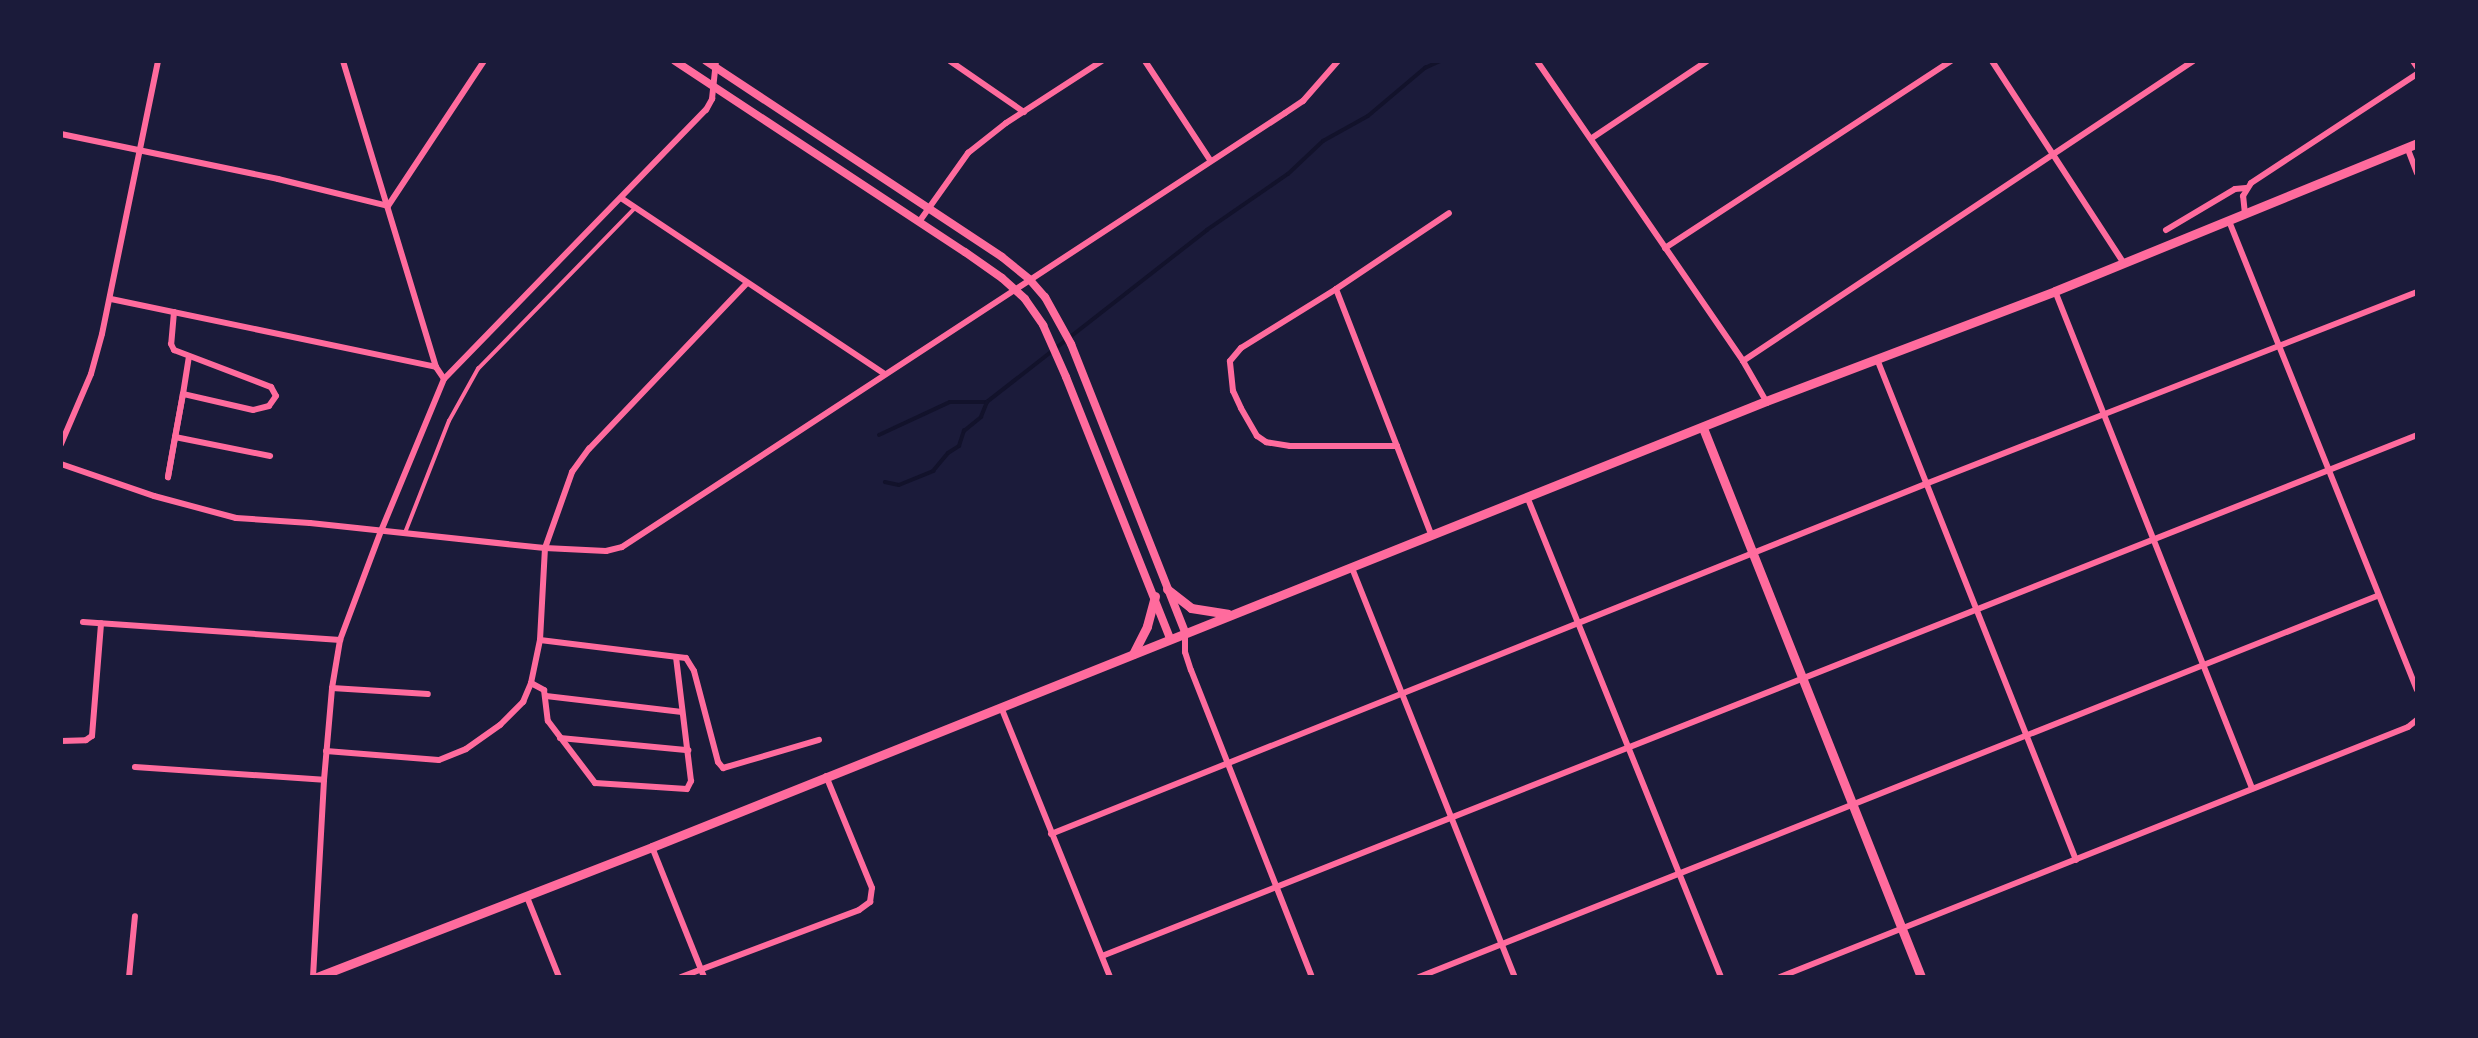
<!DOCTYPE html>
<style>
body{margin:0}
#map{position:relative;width:2478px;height:1038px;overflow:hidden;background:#1b1b3a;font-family:Roboto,sans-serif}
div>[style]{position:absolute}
.stream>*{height:3.5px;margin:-1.75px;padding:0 1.75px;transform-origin:1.75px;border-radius:1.75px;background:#12122b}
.service>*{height:3.5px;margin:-1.75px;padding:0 1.75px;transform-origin:1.75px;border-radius:1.75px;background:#ff6b9d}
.minor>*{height:6px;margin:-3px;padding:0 3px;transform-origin:3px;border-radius:3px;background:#ff6b9d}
.tertiary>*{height:8px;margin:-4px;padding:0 4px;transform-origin:4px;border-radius:4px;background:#ff6b9d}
.secondary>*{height:9px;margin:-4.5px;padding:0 4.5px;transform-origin:4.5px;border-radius:4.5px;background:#ff6b9d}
span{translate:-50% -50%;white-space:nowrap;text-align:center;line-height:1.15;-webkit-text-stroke:7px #1b1b3a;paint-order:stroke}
.frame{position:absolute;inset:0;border:63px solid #1b1b3a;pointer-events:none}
</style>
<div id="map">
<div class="stream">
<i style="left:879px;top:435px;width:78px;rotate:-24.9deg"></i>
<i style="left:950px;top:402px;width:37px"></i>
<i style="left:987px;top:402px;width:279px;rotate:-38deg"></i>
<i style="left:1207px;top:230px;width:98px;rotate:-34.7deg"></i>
<i style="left:1288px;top:174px;width:48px;rotate:-43.3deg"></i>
<i style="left:1323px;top:141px;width:51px;rotate:-29.1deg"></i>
<i style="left:1368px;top:116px;width:75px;rotate:-40.1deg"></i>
<i style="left:1425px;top:68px;width:17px;rotate:-25deg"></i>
<i style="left:885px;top:482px;width:14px;rotate:12deg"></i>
<i style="left:899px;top:485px;width:37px;rotate:-22deg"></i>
<i style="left:933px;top:471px;width:23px;rotate:-50deg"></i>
<i style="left:948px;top:453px;width:13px;rotate:-32deg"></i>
<i style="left:959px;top:446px;width:16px;rotate:-72deg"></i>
<i style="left:964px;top:431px;width:22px;rotate:-39deg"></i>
<i style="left:981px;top:417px;width:16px;rotate:-68deg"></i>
</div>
<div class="service">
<i style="left:405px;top:533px;width:120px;rotate:-68.6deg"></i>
<i style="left:449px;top:421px;width:60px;rotate:-60.9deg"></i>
<i style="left:478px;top:369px;width:223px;rotate:-45.7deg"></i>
</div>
<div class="minor">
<i style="left:343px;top:61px;width:320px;rotate:73.1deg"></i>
<i style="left:950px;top:61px;width:90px;rotate:34.6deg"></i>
<i style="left:1145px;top:61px;width:118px;rotate:56.7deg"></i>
<i style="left:1537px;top:61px;width:364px;rotate:55.5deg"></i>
<i style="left:1743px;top:361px;width:46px;rotate:60.1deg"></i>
<i style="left:1992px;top:61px;width:240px;rotate:56.9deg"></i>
<i style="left:2413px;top:61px;width:7px;rotate:56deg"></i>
<i style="left:61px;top:134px;width:222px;rotate:11.7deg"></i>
<i style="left:278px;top:179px;width:113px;rotate:13.8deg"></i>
<i style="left:388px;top:206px;width:174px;rotate:-56.5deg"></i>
<i style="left:1592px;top:138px;width:138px;rotate:-33.8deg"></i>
<i style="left:2407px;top:147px;width:28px;rotate:69deg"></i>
<i style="left:621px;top:198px;width:317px;rotate:33.7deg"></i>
<i style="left:2245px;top:214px;width:18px;rotate:-96deg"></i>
<i style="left:2243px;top:196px;width:15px;rotate:-58deg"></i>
<i style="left:2251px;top:183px;width:199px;rotate:-33.3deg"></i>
<i style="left:2229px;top:221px;width:505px;rotate:68.16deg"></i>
<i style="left:919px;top:222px;width:85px;rotate:-54.6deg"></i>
<i style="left:968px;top:153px;width:48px;rotate:-38.3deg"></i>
<i style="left:1006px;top:123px;width:114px;rotate:-32.9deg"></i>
<i style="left:2166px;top:230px;width:80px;rotate:-30.7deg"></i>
<i style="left:2235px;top:189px;width:11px;rotate:-5deg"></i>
<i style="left:1665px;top:248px;width:342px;rotate:-33.2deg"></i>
<i style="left:1336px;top:289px;width:265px;rotate:68.8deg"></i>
<i style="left:2055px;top:291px;width:535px;rotate:68.38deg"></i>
<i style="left:111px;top:299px;width:332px;rotate:11.8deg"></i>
<i style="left:436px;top:367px;width:14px;rotate:56deg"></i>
<i style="left:174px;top:312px;width:32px;rotate:95deg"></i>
<i style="left:171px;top:344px;width:7px;rotate:63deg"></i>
<i style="left:174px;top:350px;width:104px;rotate:20.9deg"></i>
<i style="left:271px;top:387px;width:10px;rotate:61deg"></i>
<i style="left:276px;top:396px;width:12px;rotate:125deg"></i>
<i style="left:269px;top:406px;width:16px;rotate:166deg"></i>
<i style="left:253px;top:410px;width:72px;rotate:-167.1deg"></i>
<i style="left:183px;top:394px;width:44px;rotate:100.5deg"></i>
<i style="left:175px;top:437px;width:41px;rotate:99.9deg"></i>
<i style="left:168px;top:477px;width:84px;rotate:-79.8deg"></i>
<i style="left:183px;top:394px;width:36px;rotate:-81deg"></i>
<i style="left:1877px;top:359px;width:539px;rotate:68.34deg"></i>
<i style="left:1743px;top:361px;width:541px;rotate:-33.69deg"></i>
<i style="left:175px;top:437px;width:97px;rotate:11.3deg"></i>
<i style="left:61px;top:444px;width:76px;rotate:-66.8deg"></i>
<i style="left:91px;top:374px;width:41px;rotate:-74.6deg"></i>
<i style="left:102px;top:334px;width:279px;rotate:-78.4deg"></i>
<i style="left:1397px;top:446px;width:107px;rotate:180deg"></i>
<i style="left:1290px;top:446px;width:24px;rotate:-171deg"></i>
<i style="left:1266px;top:442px;width:11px;rotate:-146deg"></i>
<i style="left:1257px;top:436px;width:32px;rotate:-120deg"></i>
<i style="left:1241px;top:408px;width:19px;rotate:-115deg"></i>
<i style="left:1233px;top:391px;width:30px;rotate:-96deg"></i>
<i style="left:1230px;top:361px;width:17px;rotate:-50deg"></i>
<i style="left:1241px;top:348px;width:112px;rotate:-31.8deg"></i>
<i style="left:1336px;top:289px;width:136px;rotate:-33.9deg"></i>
<i style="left:61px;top:464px;width:98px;rotate:19deg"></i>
<i style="left:154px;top:496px;width:85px;rotate:15deg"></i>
<i style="left:236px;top:518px;width:74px;rotate:3.9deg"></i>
<i style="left:310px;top:523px;width:236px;rotate:6.1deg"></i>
<i style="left:545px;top:548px;width:61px;rotate:2.8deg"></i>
<i style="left:606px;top:551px;width:16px;rotate:-14deg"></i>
<i style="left:622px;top:547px;width:792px;rotate:-33.21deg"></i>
<i style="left:1285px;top:113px;width:22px;rotate:-34deg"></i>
<i style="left:1303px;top:101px;width:53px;rotate:-48.8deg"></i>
<i style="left:1528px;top:499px;width:515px;rotate:68.01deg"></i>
<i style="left:1352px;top:568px;width:440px;rotate:68.3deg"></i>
<i style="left:83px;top:622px;width:258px;rotate:4deg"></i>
<i style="left:1185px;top:632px;width:20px;rotate:90deg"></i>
<i style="left:1185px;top:652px;width:19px;rotate:72deg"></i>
<i style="left:1191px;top:670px;width:330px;rotate:68.5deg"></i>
<i style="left:540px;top:640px;width:147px;rotate:7deg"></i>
<i style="left:686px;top:658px;width:15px;rotate:58deg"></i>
<i style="left:694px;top:671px;width:94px;rotate:75.2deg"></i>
<i style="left:718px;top:762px;width:8px;rotate:50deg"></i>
<i style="left:723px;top:768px;width:100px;rotate:-16.3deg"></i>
<i style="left:531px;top:683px;width:15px;rotate:28deg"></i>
<i style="left:544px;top:690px;width:31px;rotate:83deg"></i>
<i style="left:548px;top:721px;width:78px;rotate:52.8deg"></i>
<i style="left:595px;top:783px;width:92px;rotate:3.7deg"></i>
<i style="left:687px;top:789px;width:9px;rotate:-63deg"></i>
<i style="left:691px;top:781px;width:125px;rotate:-96.9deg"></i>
<i style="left:332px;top:688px;width:96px;rotate:3.6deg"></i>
<i style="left:546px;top:696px;width:137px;rotate:6.7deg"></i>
<i style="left:1001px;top:707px;width:291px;rotate:68deg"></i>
<i style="left:560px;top:738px;width:129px;rotate:5.4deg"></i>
<i style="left:61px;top:741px;width:25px;rotate:-2deg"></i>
<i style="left:86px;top:740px;width:7px;rotate:-34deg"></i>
<i style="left:92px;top:736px;width:113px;rotate:-85.4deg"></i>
<i style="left:326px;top:751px;width:113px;rotate:4.6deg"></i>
<i style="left:439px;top:760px;width:29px;rotate:-22deg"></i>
<i style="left:466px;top:749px;width:42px;rotate:-35.2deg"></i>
<i style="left:500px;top:725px;width:33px;rotate:-45deg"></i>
<i style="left:523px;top:702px;width:21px;rotate:-67deg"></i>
<i style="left:531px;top:683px;width:44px;rotate:-78.2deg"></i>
<i style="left:540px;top:640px;width:92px;rotate:-86.9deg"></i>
<i style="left:545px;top:548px;width:81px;rotate:-70.4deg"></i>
<i style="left:572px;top:472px;width:29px;rotate:-54deg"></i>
<i style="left:589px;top:449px;width:229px;rotate:-46.4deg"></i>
<i style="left:135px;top:767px;width:189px;rotate:3.9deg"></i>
<i style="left:1051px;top:834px;width:945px;rotate:-21.81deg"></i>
<i style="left:1928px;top:483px;width:525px;rotate:-21.34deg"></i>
<i style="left:652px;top:847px;width:140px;rotate:68.2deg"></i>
<i style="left:527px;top:897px;width:86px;rotate:68.2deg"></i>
<i style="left:1102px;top:956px;width:1414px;rotate:-21.61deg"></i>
<i style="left:129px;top:977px;width:61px;rotate:-84.4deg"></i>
<i style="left:313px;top:977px;width:197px;rotate:-86.8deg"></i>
<i style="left:324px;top:780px;width:92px;rotate:-85deg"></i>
<i style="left:332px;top:688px;width:49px;rotate:-80.5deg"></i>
<i style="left:340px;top:640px;width:116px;rotate:-69.4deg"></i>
<i style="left:381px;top:531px;width:165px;rotate:-67.5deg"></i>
<i style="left:444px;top:379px;width:376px;rotate:-45.8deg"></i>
<i style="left:706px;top:110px;width:13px;rotate:-61deg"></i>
<i style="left:712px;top:99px;width:38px;rotate:-84deg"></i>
<i style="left:681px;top:977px;width:190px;rotate:-20.6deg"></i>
<i style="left:859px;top:910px;width:14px;rotate:-36deg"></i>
<i style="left:870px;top:902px;width:14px;rotate:-82deg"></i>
<i style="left:872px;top:888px;width:121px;rotate:-112.3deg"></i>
<i style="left:1419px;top:977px;width:1031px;rotate:-21.69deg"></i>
<i style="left:1780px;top:977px;width:676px;rotate:-21.71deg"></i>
<i style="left:2408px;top:727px;width:11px;rotate:-38deg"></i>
</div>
<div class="tertiary">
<i style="left:675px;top:61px;width:347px;rotate:33.4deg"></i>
<i style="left:965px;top:252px;width:45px;rotate:35.1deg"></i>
<i style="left:1002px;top:278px;width:31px;rotate:42deg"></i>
<i style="left:1025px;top:299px;width:32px;rotate:55deg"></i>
<i style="left:1043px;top:325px;width:57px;rotate:66.1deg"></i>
<i style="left:1066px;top:377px;width:281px;rotate:68.3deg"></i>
<i style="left:706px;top:61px;width:355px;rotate:33.5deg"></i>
<i style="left:1002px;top:257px;width:36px;rotate:39deg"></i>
<i style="left:1030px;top:280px;width:23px;rotate:49deg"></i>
<i style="left:1045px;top:297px;width:54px;rotate:61deg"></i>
<i style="left:1071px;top:344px;width:310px;rotate:68.4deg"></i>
</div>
<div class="secondary">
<i style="left:1703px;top:428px;width:591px;rotate:68.34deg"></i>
<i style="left:1167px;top:589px;width:31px;rotate:38deg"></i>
<i style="left:1191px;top:608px;width:37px;rotate:9deg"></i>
<i style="left:1133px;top:654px;width:31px;rotate:-63deg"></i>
<i style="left:1147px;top:626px;width:31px;rotate:-75deg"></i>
<i style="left:317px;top:977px;width:359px;rotate:-21.2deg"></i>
<i style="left:652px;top:847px;width:1200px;rotate:-21.82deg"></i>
<i style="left:1766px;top:401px;width:309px;rotate:-20.8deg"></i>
<i style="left:2055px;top:291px;width:391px;rotate:-22.2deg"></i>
</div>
<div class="frame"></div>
</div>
